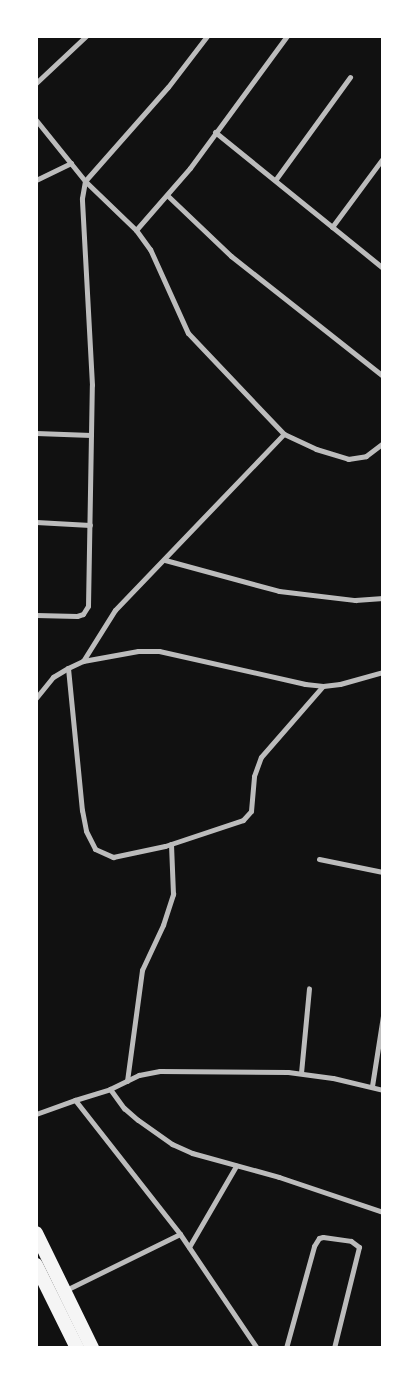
<!DOCTYPE html>
<style>
body{margin:0}
#map{position:relative;width:419px;height:1384px;overflow:hidden;background:#111;font-family:"Public Sans",sans-serif}
div>[style]{position:absolute}
.minor>*{height:5px;margin:-2.5px;padding:0 2.5px;transform-origin:2.5px;border-radius:2.5px;background:#bcbcbc}
.trunk>*{height:14px;margin:-7px;padding:0 7px;transform-origin:7px;border-radius:7px;background:#f5f5f5}
span{translate:-50% -50%;white-space:nowrap;text-align:center;line-height:1.15;-webkit-text-stroke:5px #fff;paint-order:stroke}
.frame{position:absolute;inset:0;border:38px solid #fff;pointer-events:none}
</style>
<div id="map">
<div class="minor">
<i style="left:36px;top:83px;width:69px;rotate:-43.2deg"></i>
<i style="left:36px;top:120px;width:78px;rotate:51.2deg"></i>
<i style="left:85px;top:181px;width:71px;rotate:43.9deg"></i>
<i style="left:136px;top:230px;width:24px;rotate:54deg"></i>
<i style="left:150px;top:249px;width:92px;rotate:65.7deg"></i>
<i style="left:188px;top:333px;width:139px;rotate:46.5deg"></i>
<i style="left:284px;top:434px;width:35px;rotate:25deg"></i>
<i style="left:316px;top:449px;width:34px;rotate:17deg"></i>
<i style="left:348px;top:459px;width:18px;rotate:-9deg"></i>
<i style="left:366px;top:456px;width:21px;rotate:-37deg"></i>
<i style="left:215px;top:132px;width:216px;rotate:39deg"></i>
<i style="left:276px;top:179px;width:126px;rotate:-54deg"></i>
<i style="left:36px;top:180px;width:39px;rotate:-26deg"></i>
<i style="left:168px;top:196px;width:87px;rotate:43.6deg"></i>
<i style="left:231px;top:256px;width:194px;rotate:38.3deg"></i>
<i style="left:332px;top:227px;width:86px;rotate:-53.5deg"></i>
<i style="left:136px;top:230px;width:82px;rotate:-48.9deg"></i>
<i style="left:190px;top:168px;width:164px;rotate:-53.7deg"></i>
<i style="left:36px;top:433px;width:55px;rotate:2.1deg"></i>
<i style="left:36px;top:522px;width:54px;rotate:3.2deg"></i>
<i style="left:165px;top:560px;width:118px;rotate:15.2deg"></i>
<i style="left:279px;top:591px;width:77px;rotate:6.8deg"></i>
<i style="left:355px;top:600px;width:28px;rotate:-4deg"></i>
<i style="left:36px;top:615px;width:41px;rotate:1.4deg"></i>
<i style="left:77px;top:616px;width:6px;rotate:-18deg"></i>
<i style="left:83px;top:614px;width:9px;rotate:-58deg"></i>
<i style="left:88px;top:606px;width:221px;rotate:-89deg"></i>
<i style="left:92px;top:385px;width:187px;rotate:-93.1deg"></i>
<i style="left:82px;top:198px;width:17px;rotate:-80deg"></i>
<i style="left:85px;top:181px;width:125px;rotate:-48.6deg"></i>
<i style="left:168px;top:87px;width:64px;rotate:-52.6deg"></i>
<i style="left:83px;top:661px;width:60px;rotate:-57.9deg"></i>
<i style="left:115px;top:610px;width:244px;rotate:-46.2deg"></i>
<i style="left:68px;top:668px;width:143px;rotate:84.4deg"></i>
<i style="left:82px;top:810px;width:21px;rotate:79deg"></i>
<i style="left:86px;top:831px;width:20px;rotate:63deg"></i>
<i style="left:95px;top:849px;width:20px;rotate:24deg"></i>
<i style="left:113px;top:857px;width:53px;rotate:-11.9deg"></i>
<i style="left:165px;top:846px;width:82px;rotate:-18.4deg"></i>
<i style="left:243px;top:820px;width:12px;rotate:-48deg"></i>
<i style="left:251px;top:811px;width:35px;rotate:-85deg"></i>
<i style="left:254px;top:776px;width:20px;rotate:-70deg"></i>
<i style="left:261px;top:757px;width:94px;rotate:-48.9deg"></i>
<i style="left:36px;top:698px;width:27px;rotate:-51deg"></i>
<i style="left:53px;top:677px;width:17px;rotate:-31deg"></i>
<i style="left:68px;top:668px;width:17px;rotate:-25deg"></i>
<i style="left:83px;top:661px;width:56px;rotate:-10.3deg"></i>
<i style="left:138px;top:651px;width:21px"></i>
<i style="left:159px;top:651px;width:150px;rotate:12.7deg"></i>
<i style="left:305px;top:684px;width:18px;rotate:6deg"></i>
<i style="left:323px;top:686px;width:17px;rotate:-7deg"></i>
<i style="left:340px;top:684px;width:45px;rotate:-15.6deg"></i>
<i style="left:319px;top:859px;width:65px;rotate:11.5deg"></i>
<i style="left:301px;top:1073px;width:85px;rotate:-84.6deg"></i>
<i style="left:127px;top:1081px;width:112px;rotate:-82.3deg"></i>
<i style="left:142px;top:970px;width:50px;rotate:-65deg"></i>
<i style="left:163px;top:925px;width:33px;rotate:-72deg"></i>
<i style="left:173px;top:894px;width:50px;rotate:-92.3deg"></i>
<i style="left:372px;top:1086px;width:71px;rotate:-81.1deg"></i>
<i style="left:110px;top:1089px;width:24px;rotate:54deg"></i>
<i style="left:124px;top:1108px;width:18px;rotate:41deg"></i>
<i style="left:138px;top:1120px;width:42px;rotate:35.2deg"></i>
<i style="left:172px;top:1144px;width:22px;rotate:24deg"></i>
<i style="left:192px;top:1153px;width:90px;rotate:15.4deg"></i>
<i style="left:279px;top:1177px;width:110px;rotate:18.6deg"></i>
<i style="left:75px;top:1100px;width:37px;rotate:-17deg"></i>
<i style="left:110px;top:1089px;width:32px;rotate:-26deg"></i>
<i style="left:139px;top:1075px;width:21px;rotate:-11deg"></i>
<i style="left:160px;top:1071px;width:128px;rotate:0.4deg"></i>
<i style="left:288px;top:1072px;width:45px;rotate:7.6deg"></i>
<i style="left:333px;top:1078px;width:51px;rotate:13.5deg"></i>
<i style="left:36px;top:1114px;width:41px;rotate:-19.7deg"></i>
<i style="left:75px;top:1100px;width:170px;rotate:51.9deg"></i>
<i style="left:180px;top:1234px;width:138px;rotate:56deg"></i>
<i style="left:189px;top:1247px;width:94px;rotate:-59.9deg"></i>
<i style="left:66px;top:1290px;width:127px;rotate:-26.2deg"></i>
<i style="left:286px;top:1348px;width:106px;rotate:-74.6deg"></i>
<i style="left:314px;top:1246px;width:9px;rotate:-58deg"></i>
<i style="left:319px;top:1238px;width:4px;rotate:-14deg"></i>
<i style="left:323px;top:1237px;width:28px;rotate:8deg"></i>
<i style="left:351px;top:1241px;width:10px;rotate:37deg"></i>
<i style="left:359px;top:1247px;width:104px;rotate:103.9deg"></i>
</div>
<div class="trunk">
<i style="left:36px;top:1233px;width:128px;rotate:64deg"></i>
<i style="left:36px;top:1265px;width:93px;rotate:63.7deg"></i>
</div>
<div class="frame"></div>
</div>
